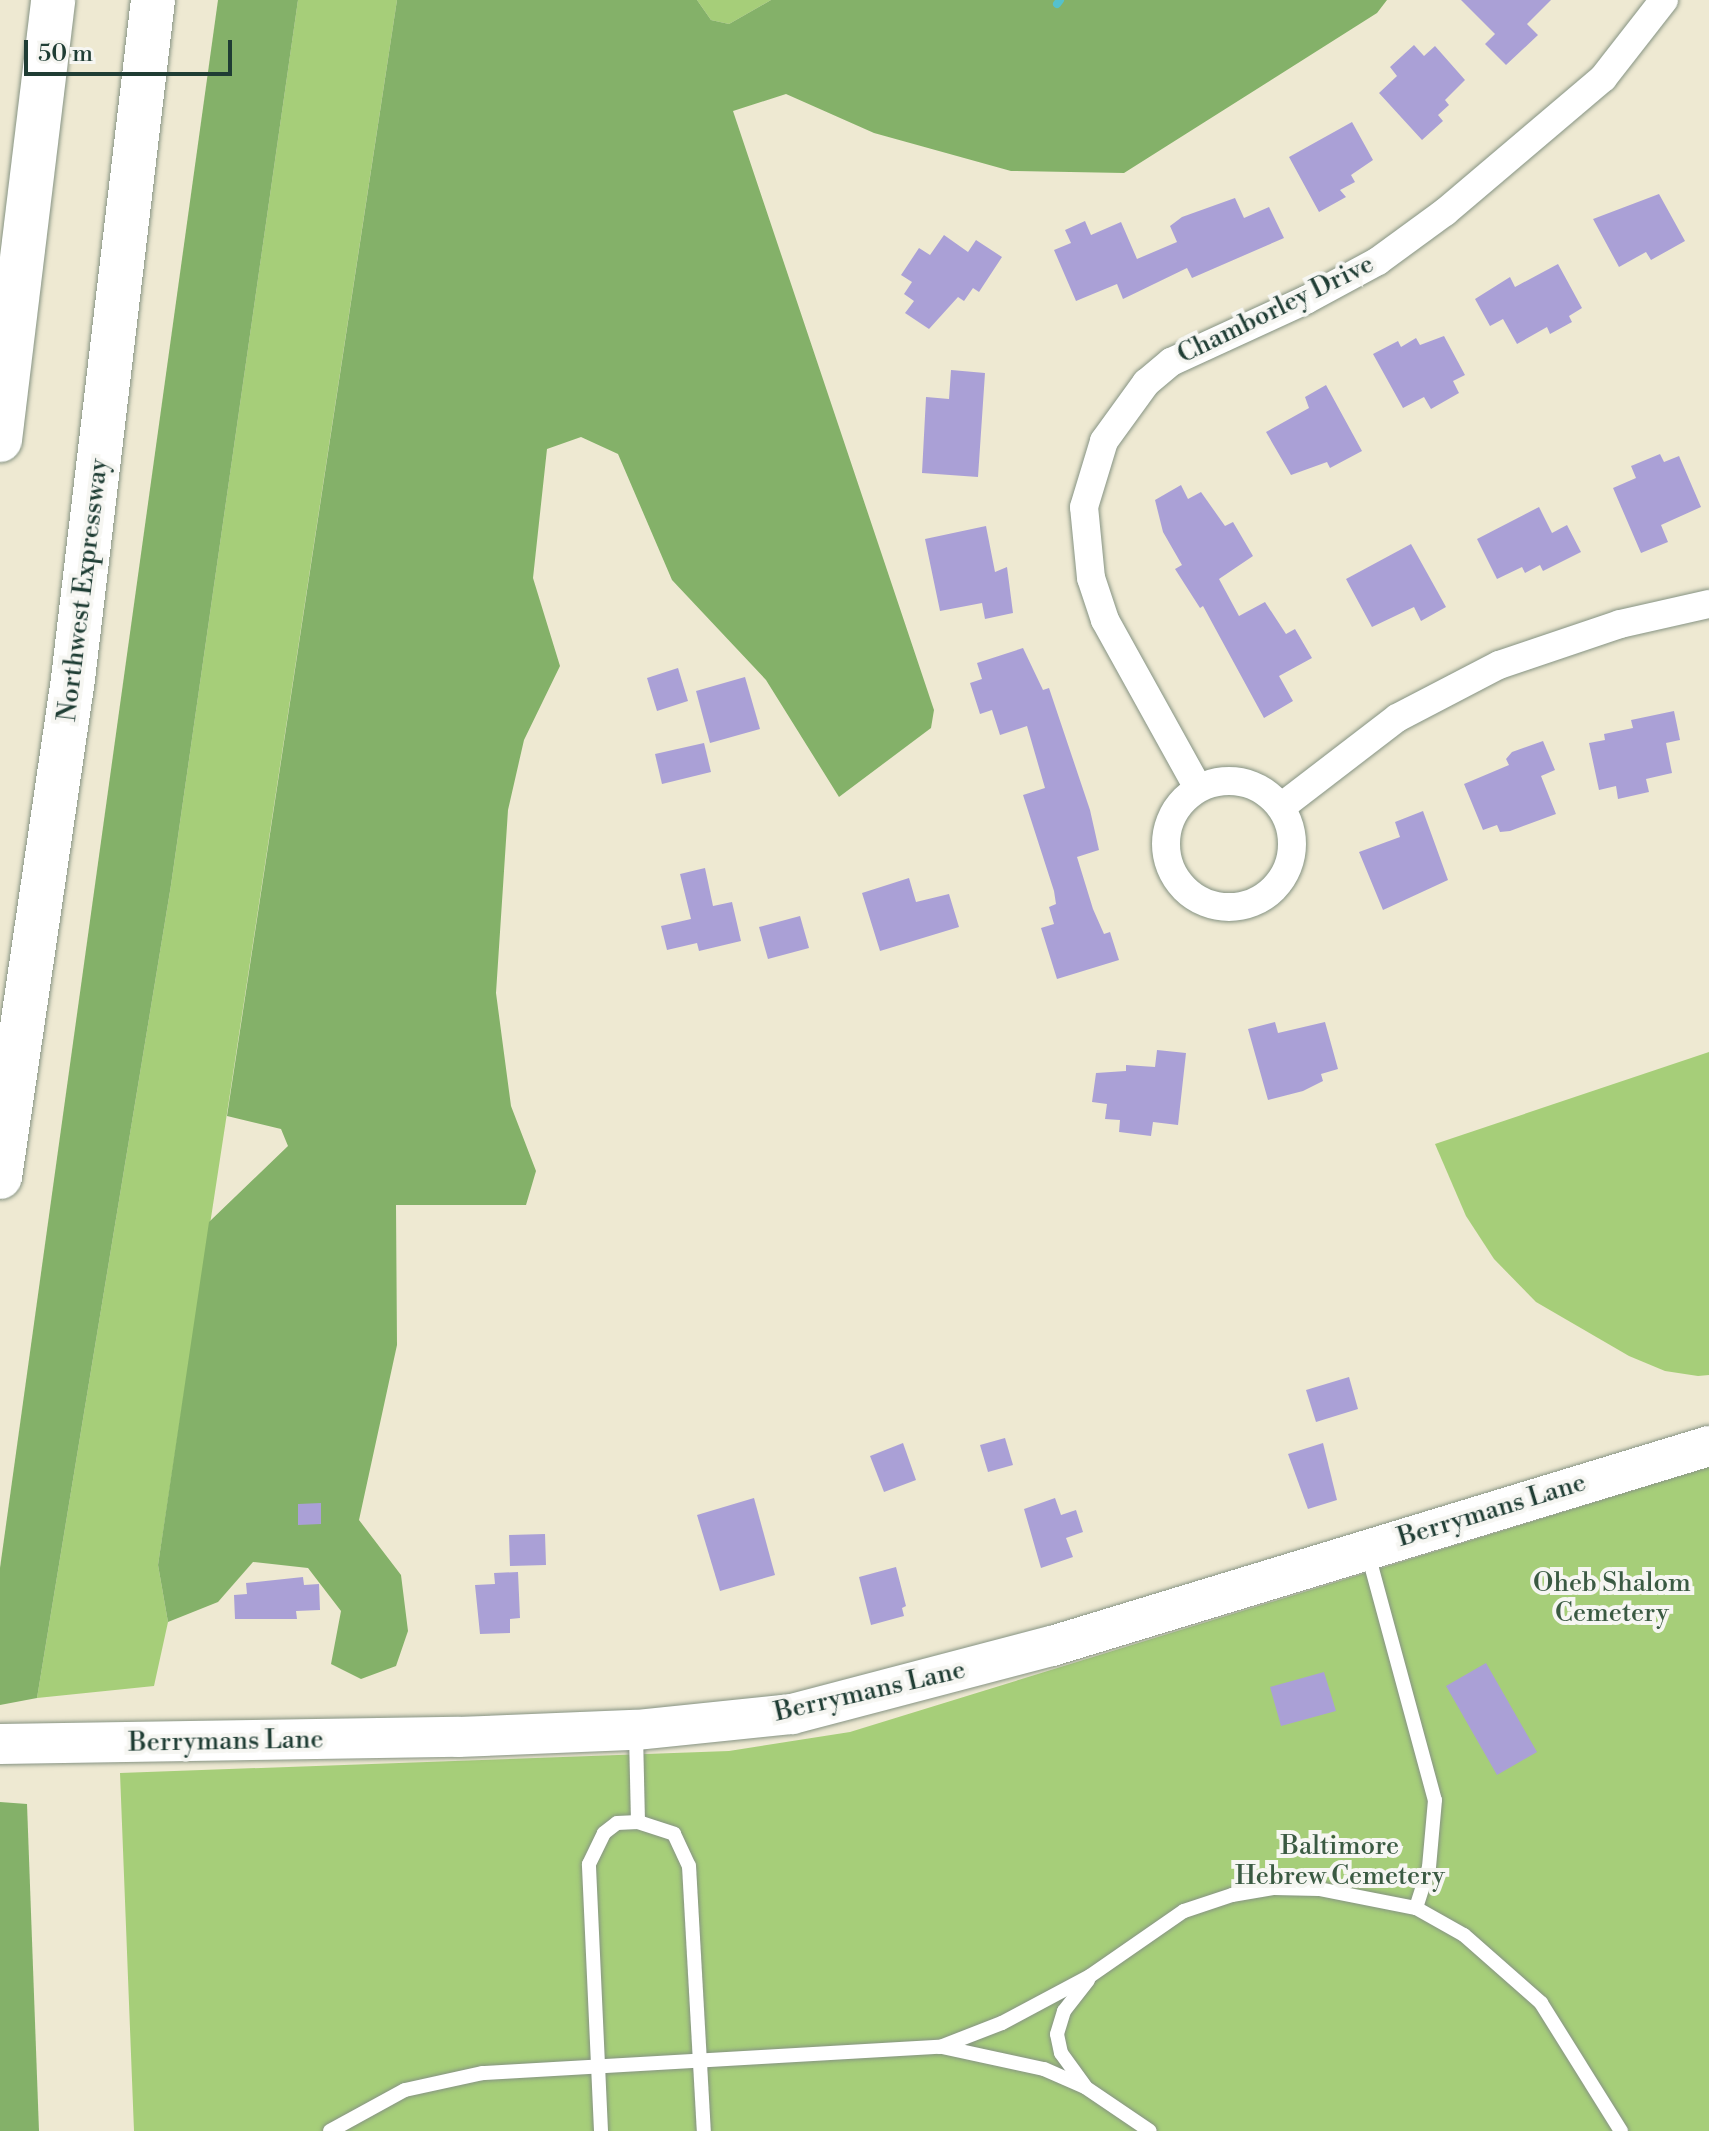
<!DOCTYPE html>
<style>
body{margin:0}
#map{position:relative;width:1709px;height:2131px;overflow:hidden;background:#eee9d2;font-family:"Libre Bodoni",serif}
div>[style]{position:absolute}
.green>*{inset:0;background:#a6ce79}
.forest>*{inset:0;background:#84b169}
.stream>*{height:8px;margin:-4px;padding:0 4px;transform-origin:4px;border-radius:4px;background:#54c1cd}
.building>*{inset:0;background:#aaa0d6}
.roads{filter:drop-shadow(0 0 2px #869383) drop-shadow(0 0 2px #869383)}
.lane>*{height:14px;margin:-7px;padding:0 7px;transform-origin:7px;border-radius:7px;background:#fff}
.street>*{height:28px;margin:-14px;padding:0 14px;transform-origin:14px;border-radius:14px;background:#fff}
.street>.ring{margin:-14px;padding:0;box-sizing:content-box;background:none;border:28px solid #fff;border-radius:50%}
.secondary>*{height:40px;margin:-20px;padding:0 20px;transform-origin:20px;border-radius:20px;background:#fff}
.highway>*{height:44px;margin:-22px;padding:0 22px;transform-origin:22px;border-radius:22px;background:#fff}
span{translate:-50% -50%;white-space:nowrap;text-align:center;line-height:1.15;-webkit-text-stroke:8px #f6f6f2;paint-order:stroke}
.street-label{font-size:26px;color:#1f3d34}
.park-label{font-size:26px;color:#3a5a42}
.scale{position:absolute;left:24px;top:40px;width:208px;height:36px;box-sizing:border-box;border:4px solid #1f3d34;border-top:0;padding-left:10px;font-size:24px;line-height:28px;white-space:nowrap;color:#1f3d34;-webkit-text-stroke:6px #f6f6f2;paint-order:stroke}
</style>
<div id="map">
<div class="green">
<i style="clip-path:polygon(298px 0,397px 0,158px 1565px,168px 1622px,154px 1686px,37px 1698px,171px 885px)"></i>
<i style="clip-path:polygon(697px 0,771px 0,729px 24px,711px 20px)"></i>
<i style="clip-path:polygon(1709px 1052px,1709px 1375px,1698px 1376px,1665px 1371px,1629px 1356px,1536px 1302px,1494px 1259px,1466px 1216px,1435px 1144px)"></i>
<i style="clip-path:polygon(1709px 1467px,1709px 2131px,134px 2131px,120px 1773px,729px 1751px,850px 1732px)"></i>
</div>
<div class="forest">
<i style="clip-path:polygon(218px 0,298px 0,171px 885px,37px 1698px,0 1705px,0 1568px)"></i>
<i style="clip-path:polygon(397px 0,697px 0,711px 20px,729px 24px,771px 0,1387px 0,1377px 13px,1124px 173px,1011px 171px,874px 133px,786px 94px,733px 111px,934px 710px,931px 728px,839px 797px,766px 680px,672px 580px,618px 454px,581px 437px,547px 449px,533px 578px,560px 666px,524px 740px,508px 810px,496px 993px,511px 1106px,536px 1171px,526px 1205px,396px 1205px,397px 1345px,359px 1520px,401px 1575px,408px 1631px,396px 1666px,361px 1679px,331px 1664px,341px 1611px,308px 1568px,253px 1562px,218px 1602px,168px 1622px,158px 1565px,209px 1222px,288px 1146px,281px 1129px,227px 1116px)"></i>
<i style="clip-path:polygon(0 1802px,27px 1804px,39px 2131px,0 2131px)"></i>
</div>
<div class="stream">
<i style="left:1057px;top:4px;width:5px;rotate:-53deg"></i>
</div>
<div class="building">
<i style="clip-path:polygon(1461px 0,1551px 0,1527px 24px,1538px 35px,1506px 65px,1485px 44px,1495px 34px)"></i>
<i style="clip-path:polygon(1414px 45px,1424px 56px,1435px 46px,1465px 80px,1445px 100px,1449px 105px,1438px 115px,1443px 121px,1422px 140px,1379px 93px,1397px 76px,1390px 67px)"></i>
<i style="clip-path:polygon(1352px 122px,1373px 160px,1351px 175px,1355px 182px,1340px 190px,1346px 197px,1319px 212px,1289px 157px)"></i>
<i style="clip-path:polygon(1659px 194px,1685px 241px,1651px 260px,1646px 252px,1619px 267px,1593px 219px)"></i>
<i style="clip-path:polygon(1235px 198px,1244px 218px,1269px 207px,1284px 238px,1192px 278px,1187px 268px,1123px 299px,1117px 284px,1076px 301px,1054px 250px,1071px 243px,1065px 230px,1085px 221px,1091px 235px,1121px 222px,1137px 259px,1177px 242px,1170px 226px,1182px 217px)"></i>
<i style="clip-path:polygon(944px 235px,968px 252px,976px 240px,1002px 257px,979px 292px,973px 288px,964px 301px,958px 297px,929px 329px,905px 313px,914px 301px,904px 294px,912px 282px,901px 275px,919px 248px,930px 255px)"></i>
<i style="clip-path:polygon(1558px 264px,1582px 308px,1569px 316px,1572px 322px,1550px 334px,1547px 327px,1517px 344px,1503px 319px,1490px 326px,1475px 299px,1510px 277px,1515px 287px)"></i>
<i style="clip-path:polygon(1444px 336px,1465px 375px,1453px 381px,1459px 393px,1431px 409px,1424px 397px,1403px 408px,1373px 354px,1398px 341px,1401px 347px,1416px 338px,1420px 345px)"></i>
<i style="clip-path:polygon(951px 370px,985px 373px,978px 477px,922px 473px,926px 397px,949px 399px)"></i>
<i style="clip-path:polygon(1326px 385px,1362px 451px,1330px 468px,1327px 462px,1291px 475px,1266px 432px,1309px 408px,1305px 397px)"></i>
<i style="clip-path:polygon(1660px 454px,1664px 462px,1679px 456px,1701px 507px,1661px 525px,1668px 542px,1641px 553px,1613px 488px,1636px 478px,1631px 466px)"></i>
<i style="clip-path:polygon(1181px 485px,1188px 499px,1201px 492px,1225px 526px,1233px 522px,1253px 556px,1219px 579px,1239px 616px,1265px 602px,1286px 634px,1295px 629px,1312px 658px,1279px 676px,1293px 701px,1264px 718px,1203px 606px,1200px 608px,1175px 569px,1182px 565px,1163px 532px,1155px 500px)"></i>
<i style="clip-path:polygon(1539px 507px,1552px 533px,1567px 525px,1581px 552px,1543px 571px,1540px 565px,1525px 573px,1522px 567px,1497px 579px,1477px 539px)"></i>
<i style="clip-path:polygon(986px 526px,995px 572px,1007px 567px,1013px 613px,985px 619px,982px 603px,940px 611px,925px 539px)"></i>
<i style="clip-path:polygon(1411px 544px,1446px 607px,1421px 621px,1414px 607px,1372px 627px,1346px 579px)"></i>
<i style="clip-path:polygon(1023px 648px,1043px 690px,1049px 688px,1090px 810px,1099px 850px,1077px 857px,1093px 909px,1104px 934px,1110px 932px,1119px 960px,1057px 979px,1041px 928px,1054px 924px,1049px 907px,1056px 904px,1054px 891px,1023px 795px,1045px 788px,1027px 726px,1000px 735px,992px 710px,980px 714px,970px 683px,982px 679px,977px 663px)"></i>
<i style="clip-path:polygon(678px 668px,688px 701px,657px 711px,647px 678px)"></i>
<i style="clip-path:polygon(745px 677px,760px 729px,710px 743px,696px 691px)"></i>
<i style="clip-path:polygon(1674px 711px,1680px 740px,1666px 743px,1672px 773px,1646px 779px,1649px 792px,1618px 799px,1616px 786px,1599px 790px,1589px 743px,1605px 740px,1604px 734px,1633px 728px,1631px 720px)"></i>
<i style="clip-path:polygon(1543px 741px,1555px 770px,1541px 776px,1556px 814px,1510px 831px,1500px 832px,1497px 825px,1483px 830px,1464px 784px,1509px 765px,1506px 759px,1512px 752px)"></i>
<i style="clip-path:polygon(704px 743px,711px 772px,662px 784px,655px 754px)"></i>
<i style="clip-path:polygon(1423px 811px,1448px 880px,1383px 910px,1359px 852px,1400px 837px,1395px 822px)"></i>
<i style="clip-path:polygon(705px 868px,713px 906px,732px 902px,741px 941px,699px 951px,697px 943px,667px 950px,661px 926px,691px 919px,680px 874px)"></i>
<i style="clip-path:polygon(909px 878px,916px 902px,949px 894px,959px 927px,880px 951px,862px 893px)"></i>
<i style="clip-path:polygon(800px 916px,809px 948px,768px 959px,759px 927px)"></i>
<i style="clip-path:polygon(1275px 1022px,1278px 1033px,1325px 1022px,1338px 1069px,1321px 1074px,1323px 1081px,1303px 1091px,1268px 1100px,1248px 1029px)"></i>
<i style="clip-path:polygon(1157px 1050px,1186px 1053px,1178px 1125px,1153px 1122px,1151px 1136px,1119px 1132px,1120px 1120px,1105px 1119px,1107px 1104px,1092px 1102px,1096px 1073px,1126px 1071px,1126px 1065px,1155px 1067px)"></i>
<i style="clip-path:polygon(1349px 1377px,1358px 1409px,1316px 1422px,1306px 1390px)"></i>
<i style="clip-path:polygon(1005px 1438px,1013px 1465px,988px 1472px,980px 1445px)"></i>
<i style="clip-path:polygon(903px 1443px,916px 1480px,884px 1492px,870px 1456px)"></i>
<i style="clip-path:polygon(1323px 1443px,1337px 1500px,1308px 1509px,1288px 1454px)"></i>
<i style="clip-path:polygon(754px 1498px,775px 1575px,720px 1591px,697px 1515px)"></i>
<i style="clip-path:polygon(1055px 1498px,1061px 1515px,1076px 1510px,1083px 1532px,1066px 1538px,1073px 1557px,1041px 1568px,1024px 1509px)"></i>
<i style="clip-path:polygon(321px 1503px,321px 1524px,298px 1525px,298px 1504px)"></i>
<i style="clip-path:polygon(545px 1534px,546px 1565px,510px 1566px,509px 1535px)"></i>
<i style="clip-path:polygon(896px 1567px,906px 1606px,902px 1608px,904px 1616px,871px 1625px,859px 1577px)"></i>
<i style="clip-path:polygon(518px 1572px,520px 1618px,510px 1619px,510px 1633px,480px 1634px,475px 1585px,495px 1584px,494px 1573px)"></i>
<i style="clip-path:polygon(303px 1577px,304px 1585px,319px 1584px,320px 1610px,296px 1611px,297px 1619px,235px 1619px,234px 1595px,247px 1594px,246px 1583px)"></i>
<i style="clip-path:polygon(1486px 1663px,1537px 1752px,1497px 1775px,1446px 1686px)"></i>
<i style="clip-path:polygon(1324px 1672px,1336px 1711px,1281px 1726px,1270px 1687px)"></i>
</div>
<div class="roads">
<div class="lane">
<i style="left:1368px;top:1554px;width:255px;rotate:74.8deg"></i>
<i style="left:1435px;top:1800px;width:67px;rotate:95.1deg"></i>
<i style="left:1429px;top:1867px;width:43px;rotate:107.6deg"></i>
<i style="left:1416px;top:1908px;width:55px;rotate:29.4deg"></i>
<i style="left:1464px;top:1935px;width:103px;rotate:41.4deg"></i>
<i style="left:1541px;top:2003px;width:151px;rotate:58deg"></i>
<i style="left:636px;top:1734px;width:88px;rotate:88.7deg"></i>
<i style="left:942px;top:2047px;width:104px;rotate:12.2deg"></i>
<i style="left:1044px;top:2069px;width:45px;rotate:23.7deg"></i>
<i style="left:1085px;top:2087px;width:78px;rotate:34.1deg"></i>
<i style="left:1085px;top:2086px;width:41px;rotate:-126deg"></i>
<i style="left:1061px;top:2053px;width:19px;rotate:-102deg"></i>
<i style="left:1057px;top:2034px;width:24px;rotate:-73deg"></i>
<i style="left:1064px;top:2011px;width:39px;rotate:-52deg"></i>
<i style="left:330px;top:2131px;width:85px;rotate:-28.7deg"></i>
<i style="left:405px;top:2090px;width:80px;rotate:-12.3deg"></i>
<i style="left:483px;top:2073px;width:458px;rotate:-3.3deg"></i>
<i style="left:940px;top:2047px;width:66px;rotate:-21.2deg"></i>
<i style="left:1002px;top:2023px;width:100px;rotate:-28.1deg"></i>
<i style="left:1090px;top:1976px;width:114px;rotate:-34.7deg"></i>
<i style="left:1184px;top:1911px;width:51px;rotate:-18.4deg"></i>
<i style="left:1232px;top:1895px;width:43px;rotate:-9.5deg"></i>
<i style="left:1274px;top:1888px;width:45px;rotate:1.3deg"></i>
<i style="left:1319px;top:1889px;width:99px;rotate:11.1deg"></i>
<i style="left:601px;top:2131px;width:267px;rotate:-92.6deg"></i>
<i style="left:589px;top:1864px;width:34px;rotate:-64deg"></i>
<i style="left:604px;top:1833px;width:16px;rotate:-38deg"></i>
<i style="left:617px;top:1823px;width:21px;rotate:-3deg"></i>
<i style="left:638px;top:1822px;width:38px;rotate:18deg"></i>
<i style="left:674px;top:1834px;width:35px;rotate:65deg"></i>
<i style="left:689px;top:1866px;width:265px;rotate:86.8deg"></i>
</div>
<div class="street">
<i class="ring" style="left:1166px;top:781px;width:98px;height:98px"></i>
<i style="left:1198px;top:788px;width:192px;rotate:-119deg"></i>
<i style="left:1105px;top:620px;width:44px;rotate:-108.4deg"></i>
<i style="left:1091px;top:578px;width:71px;rotate:-95.6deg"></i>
<i style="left:1084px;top:507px;width:69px;rotate:-73.1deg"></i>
<i style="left:1104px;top:441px;width:72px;rotate:-54.1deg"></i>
<i style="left:1146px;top:383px;width:33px;rotate:-40deg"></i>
<i style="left:1171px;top:362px;width:149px;rotate:-24.7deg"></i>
<i style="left:1306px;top:300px;width:82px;rotate:-28.4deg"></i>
<i style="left:1378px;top:261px;width:83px;rotate:-36.2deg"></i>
<i style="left:1445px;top:212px;width:207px;rotate:-40.3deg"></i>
<i style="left:1603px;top:78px;width:99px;rotate:-52deg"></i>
<i style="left:1281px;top:807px;width:146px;rotate:-37.5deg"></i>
<i style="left:1397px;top:718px;width:115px;rotate:-27.5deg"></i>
<i style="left:1499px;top:665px;width:128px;rotate:-18.7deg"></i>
<i style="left:1620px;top:624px;width:91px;rotate:-12.7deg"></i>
</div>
<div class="secondary">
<i style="left:0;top:1744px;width:458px;rotate:-0.9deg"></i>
<i style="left:458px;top:1737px;width:178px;rotate:-2.3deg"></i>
<i style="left:636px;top:1730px;width:157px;rotate:-5.9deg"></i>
<i style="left:792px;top:1714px;width:269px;rotate:-14.7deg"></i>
<i style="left:1052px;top:1646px;width:687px;rotate:-16.93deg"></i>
</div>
<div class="highway">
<i style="left:0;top:440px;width:443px;rotate:-83.1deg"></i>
<i style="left:0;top:1177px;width:503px;rotate:-81.66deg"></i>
<i style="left:73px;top:679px;width:684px;rotate:-83.28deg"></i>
</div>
</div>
<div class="street-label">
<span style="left:1276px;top:310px;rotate:-26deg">Chamborley Drive</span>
<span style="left:84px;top:590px;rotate:-83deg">Northwest Expressway</span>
<span style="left:1492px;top:1511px;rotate:-17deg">Berrymans Lane</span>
<span style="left:870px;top:1692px;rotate:-13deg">Berrymans Lane</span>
<span style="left:226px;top:1742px;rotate:-1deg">Berrymans Lane</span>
</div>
<div class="park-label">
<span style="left:1612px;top:1599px">Oheb Shalom<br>Cemetery</span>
<span style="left:1340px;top:1862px">Baltimore<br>Hebrew Cemetery</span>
</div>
<div class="scale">50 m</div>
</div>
